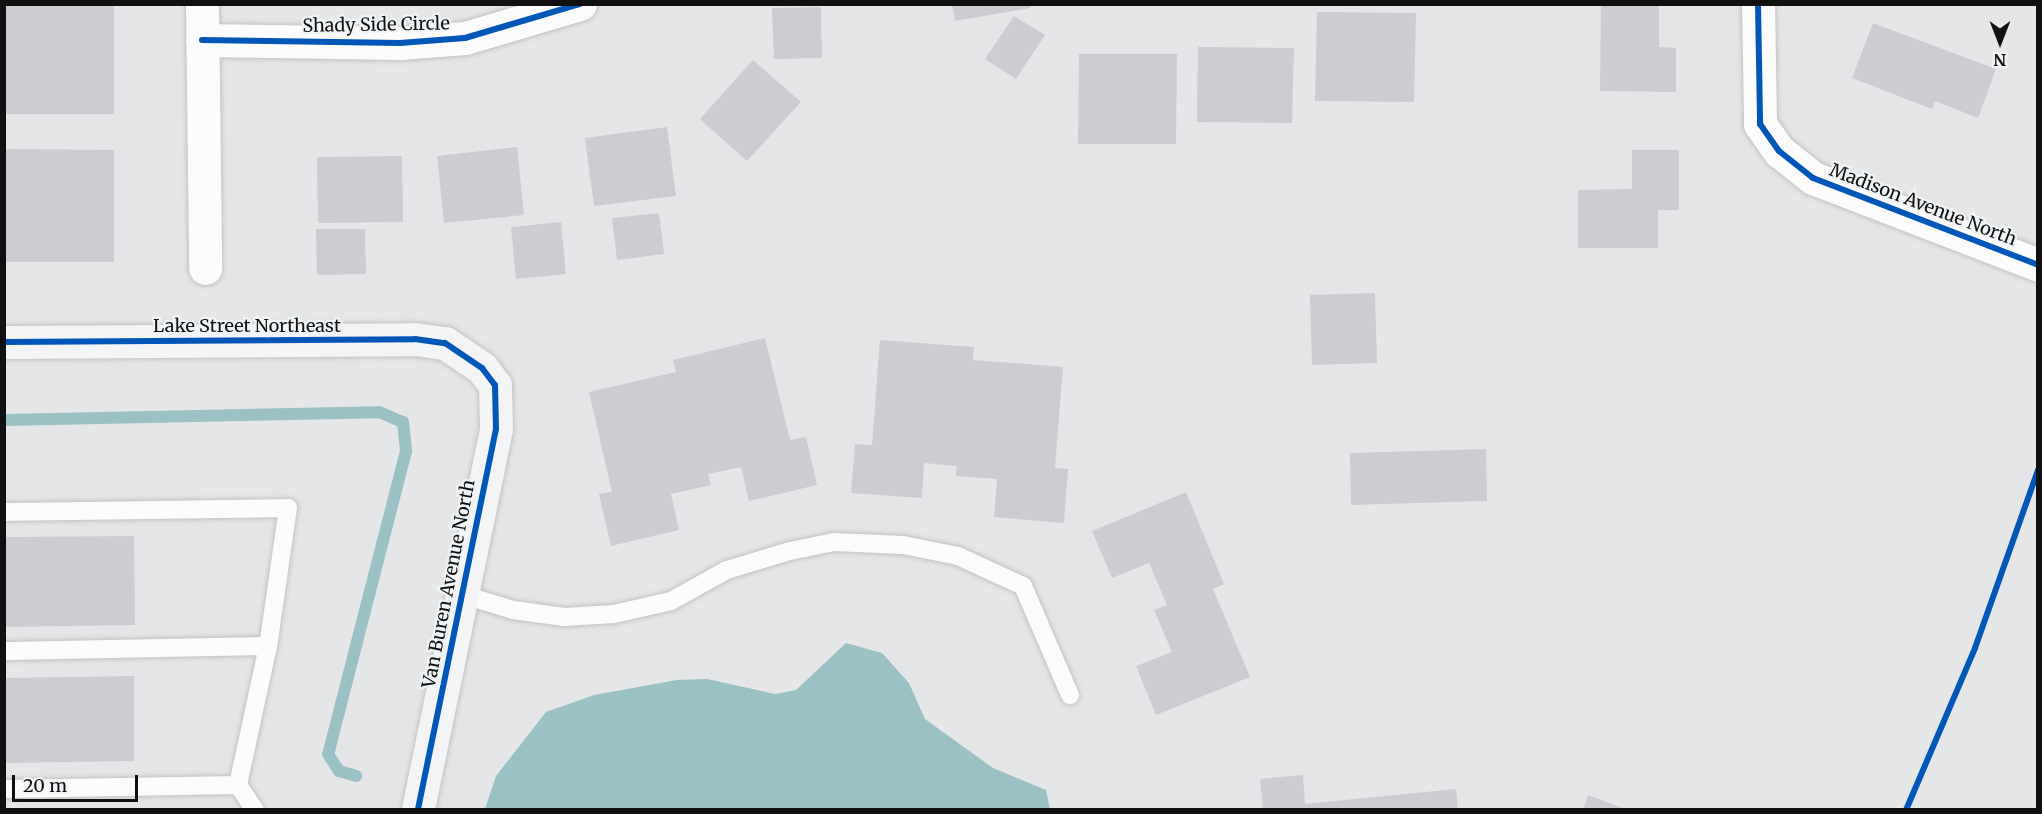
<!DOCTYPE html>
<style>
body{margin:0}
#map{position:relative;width:2042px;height:814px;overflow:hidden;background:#e5e6e7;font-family:Merriweather,serif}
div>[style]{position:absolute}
.water>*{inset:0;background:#9ac1c3}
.stream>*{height:12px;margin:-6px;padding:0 6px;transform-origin:6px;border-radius:6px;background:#9ac1c3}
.building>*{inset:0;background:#ceccd3}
.roads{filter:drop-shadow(0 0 2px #c2c3c4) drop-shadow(0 0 2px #c2c3c4)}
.lane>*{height:18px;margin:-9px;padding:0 9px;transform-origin:9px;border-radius:9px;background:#fbfbfb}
.street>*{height:33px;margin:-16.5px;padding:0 16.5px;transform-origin:16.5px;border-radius:16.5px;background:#fbfbfb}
.secondary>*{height:33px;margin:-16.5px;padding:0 16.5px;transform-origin:16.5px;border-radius:16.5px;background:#f2f4f6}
.cycleway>*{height:6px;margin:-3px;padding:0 3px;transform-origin:3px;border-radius:3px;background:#0057b8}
span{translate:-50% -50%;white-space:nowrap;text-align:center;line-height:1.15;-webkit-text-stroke:4.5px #f1f4f6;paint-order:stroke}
.street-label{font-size:18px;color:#101011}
.frame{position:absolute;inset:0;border:6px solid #101011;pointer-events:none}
.north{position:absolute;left:1970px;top:12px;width:60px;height:60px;-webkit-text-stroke:4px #f1f4f6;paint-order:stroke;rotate:180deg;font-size:16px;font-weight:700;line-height:24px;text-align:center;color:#101011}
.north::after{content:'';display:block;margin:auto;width:21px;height:27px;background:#101011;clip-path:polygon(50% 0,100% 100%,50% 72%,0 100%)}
.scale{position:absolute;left:12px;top:775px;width:126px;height:27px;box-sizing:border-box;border:3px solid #101011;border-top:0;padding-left:8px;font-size:18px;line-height:21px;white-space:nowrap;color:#101011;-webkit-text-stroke:4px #f1f4f6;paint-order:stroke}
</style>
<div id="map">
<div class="water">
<i style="clip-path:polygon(846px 643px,882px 653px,909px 683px,925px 719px,993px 768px,1046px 790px,1050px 809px,485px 809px,496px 776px,546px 712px,594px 695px,677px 680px,707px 679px,775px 694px,796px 690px)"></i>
</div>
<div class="stream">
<i style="left:4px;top:420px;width:375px;rotate:-1.2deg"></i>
<i style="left:379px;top:412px;width:26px;rotate:23deg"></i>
<i style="left:403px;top:422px;width:29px;rotate:84deg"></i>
<i style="left:406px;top:451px;width:313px;rotate:104.4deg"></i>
<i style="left:328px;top:754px;width:20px;rotate:57deg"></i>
<i style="left:339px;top:771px;width:18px;rotate:16deg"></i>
</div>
<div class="building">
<i style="clip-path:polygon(4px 4px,114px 4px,114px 114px,4px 114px)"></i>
<i style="clip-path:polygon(952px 4px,1030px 4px,1030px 8px,955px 21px)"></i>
<i style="clip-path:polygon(1601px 4px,1659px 4px,1659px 47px,1676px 48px,1676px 92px,1600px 91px)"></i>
<i style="clip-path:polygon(821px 7px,822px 58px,774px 59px,772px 8px)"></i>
<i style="clip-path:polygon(1317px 12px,1416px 13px,1414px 102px,1315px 101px)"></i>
<i style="clip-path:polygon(1014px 16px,1045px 35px,1016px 79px,985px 59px)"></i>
<i style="clip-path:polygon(1873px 23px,1996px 69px,1978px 118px,1935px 101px,1932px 109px,1852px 78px)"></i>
<i style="clip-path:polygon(1198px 47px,1294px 48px,1292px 123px,1197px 122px)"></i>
<i style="clip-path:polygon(1079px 54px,1177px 54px,1176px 144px,1078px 144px)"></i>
<i style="clip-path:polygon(753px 60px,801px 102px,747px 161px,700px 119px)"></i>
<i style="clip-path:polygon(667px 127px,676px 196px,594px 206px,585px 138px)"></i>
<i style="clip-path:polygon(517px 147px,524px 215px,444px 223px,437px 156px)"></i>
<i style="clip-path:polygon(4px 149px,114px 150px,114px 262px,4px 262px)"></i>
<i style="clip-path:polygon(1632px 150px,1679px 150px,1679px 210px,1658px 210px,1658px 248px,1578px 248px,1578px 190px,1632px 189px)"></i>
<i style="clip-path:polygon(402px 156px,403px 222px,318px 223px,317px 157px)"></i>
<i style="clip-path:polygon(659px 213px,664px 254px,617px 260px,612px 218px)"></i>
<i style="clip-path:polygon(561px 222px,566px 274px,516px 279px,511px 227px)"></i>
<i style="clip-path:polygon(316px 229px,365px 229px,366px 274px,317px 275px)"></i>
<i style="clip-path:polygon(1375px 293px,1377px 363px,1312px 365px,1310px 295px)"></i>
<i style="clip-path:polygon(765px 338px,790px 440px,806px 437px,817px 485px,749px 501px,741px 467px,708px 474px,711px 485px,671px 494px,679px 530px,611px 546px,599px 494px,612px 492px,589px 392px,676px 372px,673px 360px)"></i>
<i style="clip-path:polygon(880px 340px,974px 347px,973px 360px,1063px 367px,1055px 468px,1068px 469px,1064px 523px,994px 517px,997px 479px,956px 476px,957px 466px,924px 463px,922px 498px,851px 493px,855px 444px,872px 445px)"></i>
<i style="clip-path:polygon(1486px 449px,1487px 501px,1351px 505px,1350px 453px)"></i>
<i style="clip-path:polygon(1186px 492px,1224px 584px,1213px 589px,1250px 677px,1156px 715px,1136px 666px,1172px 652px,1154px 610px,1167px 605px,1149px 563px,1112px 578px,1092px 531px)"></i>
<i style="clip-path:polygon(134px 536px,135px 625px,4px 627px,4px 537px)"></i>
<i style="clip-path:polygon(134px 676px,134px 761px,5px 763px,5px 678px)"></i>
<i style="clip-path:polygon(1303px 775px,1305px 804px,1456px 789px,1458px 810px,1263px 810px,1260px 779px)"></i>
<i style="clip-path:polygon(1588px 795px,1625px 809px,1625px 810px,1583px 810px)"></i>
</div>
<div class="roads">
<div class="lane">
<i style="left:4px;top:512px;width:284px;rotate:-0.8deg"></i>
<i style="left:288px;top:508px;width:139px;rotate:98.2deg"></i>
<i style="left:268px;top:646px;width:142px;rotate:102.2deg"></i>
<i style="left:464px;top:595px;width:51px;rotate:17deg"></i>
<i style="left:513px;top:610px;width:52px;rotate:7.7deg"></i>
<i style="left:565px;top:617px;width:49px;rotate:-3.5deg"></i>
<i style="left:614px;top:614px;width:58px;rotate:-12.8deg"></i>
<i style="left:671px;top:601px;width:64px;rotate:-29deg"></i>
<i style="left:727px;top:570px;width:66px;rotate:-16.8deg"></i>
<i style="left:790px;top:551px;width:45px;rotate:-11.6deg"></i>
<i style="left:834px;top:542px;width:69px;rotate:2.5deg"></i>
<i style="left:903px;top:545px;width:56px;rotate:11.3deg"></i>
<i style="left:958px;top:556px;width:72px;rotate:24.8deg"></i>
<i style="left:1023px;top:586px;width:119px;rotate:66.7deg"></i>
<i style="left:4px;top:651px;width:264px;rotate:-1.1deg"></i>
<i style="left:4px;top:789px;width:234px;rotate:-1deg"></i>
<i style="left:238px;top:785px;width:30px;rotate:56deg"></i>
</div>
<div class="street">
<i style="left:202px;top:4px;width:264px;rotate:89.3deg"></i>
<i style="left:1758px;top:4px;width:120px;rotate:89deg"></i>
<i style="left:1760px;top:124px;width:33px;rotate:55deg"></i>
<i style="left:1779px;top:151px;width:43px;rotate:38.5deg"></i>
<i style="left:1813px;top:178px;width:241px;rotate:21.1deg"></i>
<i style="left:202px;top:40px;width:198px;rotate:0.9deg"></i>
<i style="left:400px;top:43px;width:65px;rotate:-4.4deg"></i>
<i style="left:465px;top:38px;width:120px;rotate:-16.5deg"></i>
</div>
<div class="secondary">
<i style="left:4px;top:342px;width:411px;rotate:-0.4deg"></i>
<i style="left:415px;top:339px;width:30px;rotate:8deg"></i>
<i style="left:445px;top:343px;width:45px;rotate:34deg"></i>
<i style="left:482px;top:368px;width:21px;rotate:53deg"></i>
<i style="left:495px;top:385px;width:44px;rotate:88.7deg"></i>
<i style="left:496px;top:429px;width:389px;rotate:101.6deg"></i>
</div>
</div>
<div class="cycleway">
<i style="left:1758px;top:4px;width:120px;rotate:89deg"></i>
<i style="left:1760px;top:124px;width:33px;rotate:55deg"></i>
<i style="left:1779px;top:151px;width:43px;rotate:38.5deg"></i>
<i style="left:1813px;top:178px;width:241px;rotate:21.1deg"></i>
<i style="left:202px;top:40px;width:198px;rotate:0.9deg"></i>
<i style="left:400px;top:43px;width:65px;rotate:-4.4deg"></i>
<i style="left:465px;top:38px;width:120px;rotate:-16.5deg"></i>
<i style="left:4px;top:342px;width:411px;rotate:-0.4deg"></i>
<i style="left:415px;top:339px;width:30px;rotate:8deg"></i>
<i style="left:445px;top:343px;width:45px;rotate:34deg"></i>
<i style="left:482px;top:368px;width:21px;rotate:53deg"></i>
<i style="left:495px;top:385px;width:44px;rotate:88.7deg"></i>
<i style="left:496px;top:429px;width:389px;rotate:101.6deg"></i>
<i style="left:1906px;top:810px;width:176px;rotate:-66.9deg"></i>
<i style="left:1975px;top:648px;width:189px;rotate:-70.5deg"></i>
</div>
<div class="street-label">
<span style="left:376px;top:25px;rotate:-1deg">Shady Side Circle</span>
<span style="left:1923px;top:205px;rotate:21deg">Madison Avenue North</span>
<span style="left:247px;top:326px">Lake Street Northeast</span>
<span style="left:449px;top:584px;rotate:-79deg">Van Buren Avenue North</span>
</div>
<div class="frame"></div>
<div class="north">N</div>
<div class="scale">20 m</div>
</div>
